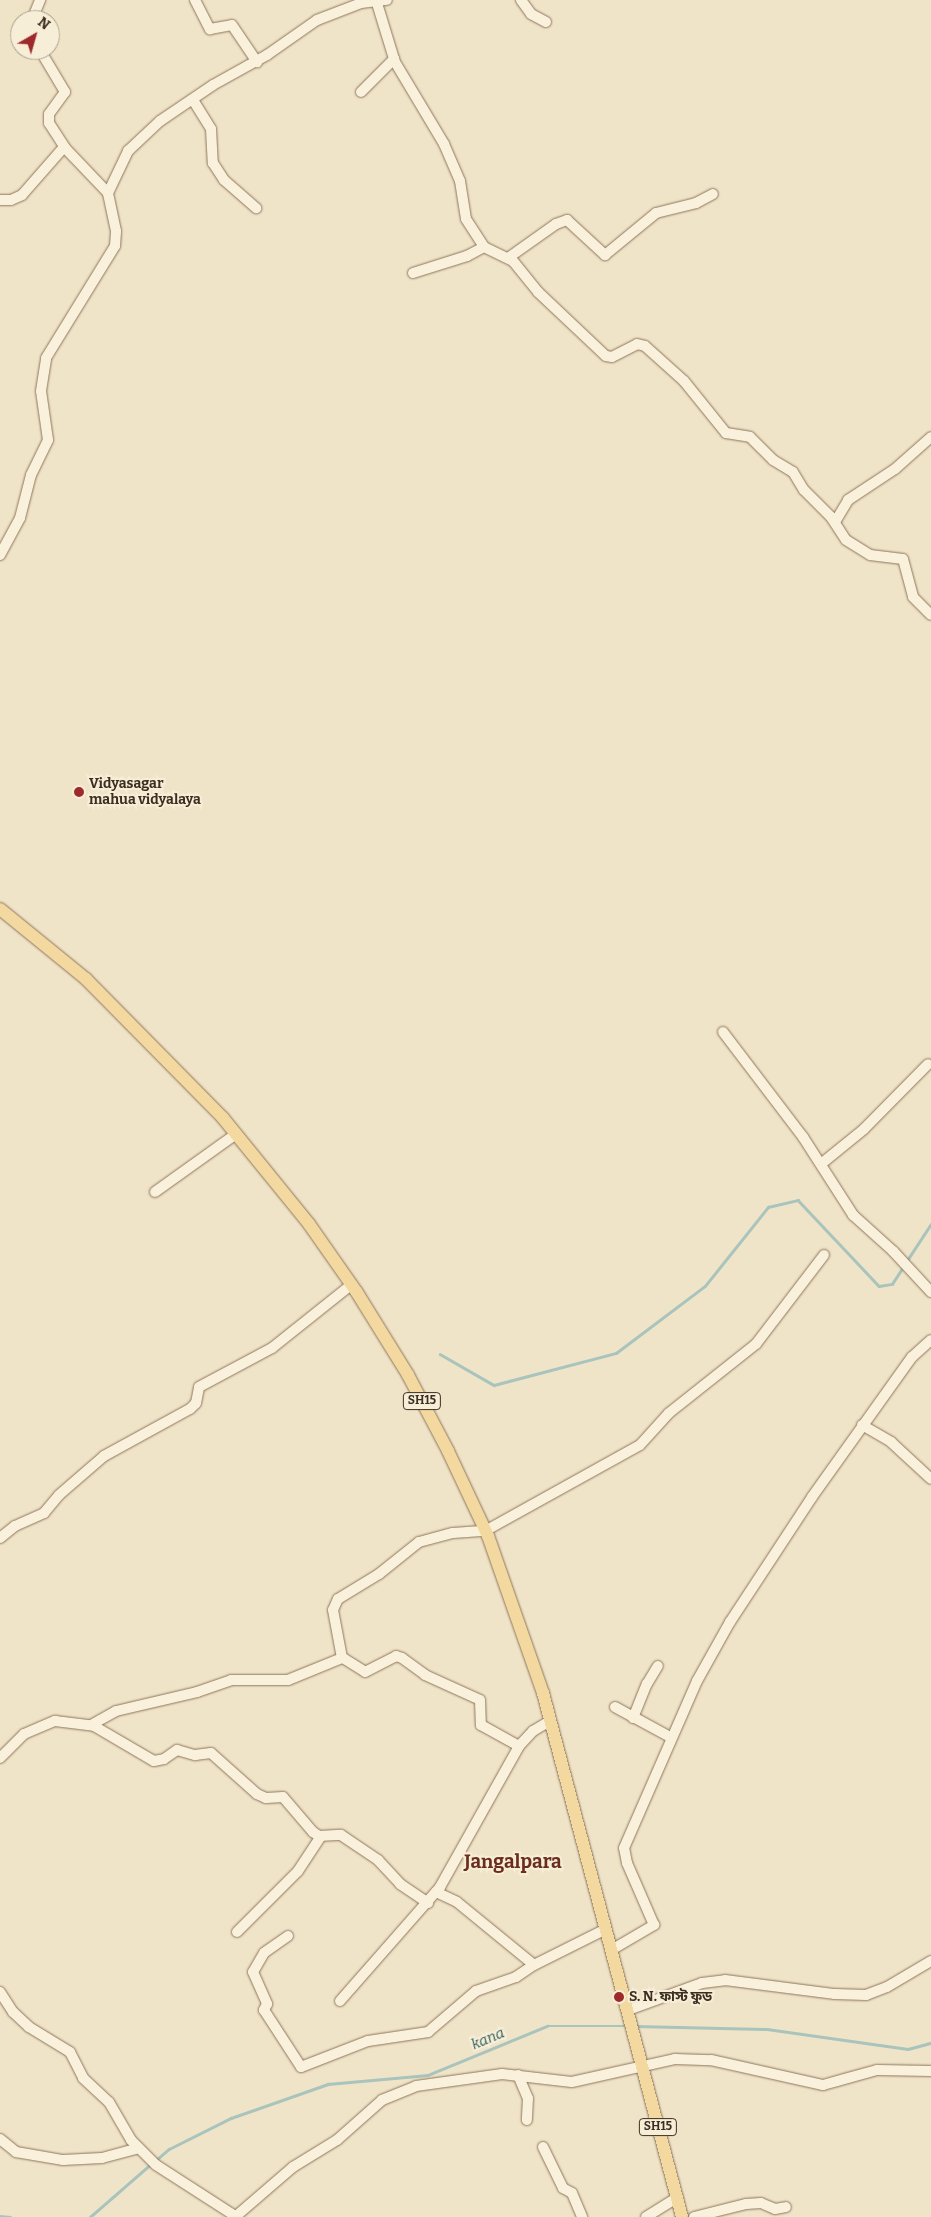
<!DOCTYPE html>
<meta charset="utf-8">
<style>
body{margin:0}
#map{position:relative;width:931px;height:2217px;overflow:hidden;background:#f0e4c8;font-family:Bitter,"Noto Sans Bengali",serif}
div>[style]{position:absolute}
.stream>*{height:2.5px;margin:-1.25px;padding:0 1.25px;transform-origin:1.25px;border-radius:1.25px;background:#a9c4bc}
.roads{filter:drop-shadow(0 0 1px #8d765c) drop-shadow(0 0 1px #8d765c)}
.minor>*{height:10px;margin:-5px;padding:0 5px;transform-origin:5px;border-radius:5px;background:#faf1dc}
.major>*{height:12px;margin:-6px;padding:0 6px;transform-origin:6px;border-radius:6px;background:#f3d9a0}
.dots>*{width:14px;height:14px;translate:-50% -50%;box-sizing:border-box;border:2px solid #f7eed8;border-radius:50%}
span{translate:-50% -50%;white-space:nowrap;text-align:center;line-height:1.15;-webkit-text-stroke:4px #f7eed8;paint-order:stroke}
.shield-label span{padding:1px 4px;background:#f7eed8;border:1px solid;border-radius:4px;-webkit-text-stroke-width:0}
.shield-label{font-size:12px;color:#3d2e20;font-weight:700}
.poi-label{font-size:14px;color:#3d2e20;font-weight:700}
.left{translate:0 -50%;text-align:left}
.water-label{font-size:15px;color:#2f5d5a;font-style:italic}
.district-label{font-size:19px;color:#6b2e1e;font-weight:700}
.north{position:absolute;left:10px;top:10px;width:50px;height:50px;box-sizing:border-box;background:#f7eed8;border:1px solid #ada18e;border-radius:50%;rotate:38deg;font-size:14px;font-weight:700;line-height:20px;text-align:center;color:#3d2e20}
.north::after{content:'';display:block;margin:auto;width:18px;height:22px;background:#9e2a2b;clip-path:polygon(50% 0,100% 100%,50% 72%,0 100%)}
</style>
<div id="map">
<div class="stream">
<i style="left:906px;top:1262px;width:45px;rotate:-56.7deg"></i>
<i style="left:440px;top:1354px;width:62px;rotate:29.9deg"></i>
<i style="left:494px;top:1385px;width:126px;rotate:-14.7deg"></i>
<i style="left:616px;top:1353px;width:111px;rotate:-37deg"></i>
<i style="left:705px;top:1286px;width:101px;rotate:-51.4deg"></i>
<i style="left:768px;top:1207px;width:31px;rotate:-13deg"></i>
<i style="left:798px;top:1200px;width:118px;rotate:46.7deg"></i>
<i style="left:879px;top:1286px;width:13px;rotate:-9deg"></i>
<i style="left:892px;top:1284px;width:20px;rotate:-57deg"></i>
<i style="left:635px;top:2026px;width:132px;rotate:1.3deg"></i>
<i style="left:767px;top:2029px;width:142px;rotate:8.1deg"></i>
<i style="left:908px;top:2049px;width:24px;rotate:-15deg"></i>
<i style="left:155px;top:2161px;width:18px;rotate:-41deg"></i>
<i style="left:169px;top:2149px;width:69px;rotate:-26.6deg"></i>
<i style="left:231px;top:2118px;width:103px;rotate:-19.3deg"></i>
<i style="left:328px;top:2084px;width:100px;rotate:-5.1deg"></i>
<i style="left:428px;top:2075px;width:129px;rotate:-22.4deg"></i>
<i style="left:547px;top:2026px;width:80px"></i>
<i style="left:0;top:2216px;width:10px;rotate:6deg"></i>
<i style="left:90px;top:2217px;width:81px;rotate:-41deg"></i>
</div>
<div class="roads">
<div class="minor">
<i style="left:195px;top:0;width:33px;rotate:63deg"></i>
<i style="left:210px;top:29px;width:22px;rotate:-10deg"></i>
<i style="left:232px;top:25px;width:45px;rotate:56deg"></i>
<i style="left:376px;top:0;width:65px;rotate:73deg"></i>
<i style="left:395px;top:62px;width:96px;rotate:59.1deg"></i>
<i style="left:444px;top:144px;width:40px;rotate:66.6deg"></i>
<i style="left:460px;top:181px;width:38px;rotate:81deg"></i>
<i style="left:466px;top:219px;width:33px;rotate:57deg"></i>
<i style="left:484px;top:247px;width:32px;rotate:26deg"></i>
<i style="left:513px;top:261px;width:40px;rotate:51deg"></i>
<i style="left:538px;top:292px;width:93px;rotate:43.3deg"></i>
<i style="left:606px;top:356px;width:6px;rotate:9deg"></i>
<i style="left:612px;top:357px;width:28px;rotate:-27deg"></i>
<i style="left:637px;top:344px;width:8px;rotate:14deg"></i>
<i style="left:645px;top:346px;width:52px;rotate:41.9deg"></i>
<i style="left:684px;top:381px;width:67px;rotate:51.1deg"></i>
<i style="left:726px;top:433px;width:24px;rotate:9deg"></i>
<i style="left:750px;top:437px;width:33px;rotate:45deg"></i>
<i style="left:773px;top:460px;width:23px;rotate:31deg"></i>
<i style="left:793px;top:472px;width:21px;rotate:59deg"></i>
<i style="left:804px;top:490px;width:38px;rotate:45deg"></i>
<i style="left:831px;top:517px;width:27px;rotate:57deg"></i>
<i style="left:846px;top:540px;width:28px;rotate:32deg"></i>
<i style="left:870px;top:555px;width:33px;rotate:7deg"></i>
<i style="left:903px;top:559px;width:39px;rotate:75deg"></i>
<i style="left:913px;top:597px;width:25px;rotate:45deg"></i>
<i style="left:521px;top:0;width:17px;rotate:54deg"></i>
<i style="left:531px;top:14px;width:17px;rotate:28deg"></i>
<i style="left:32px;top:20px;width:22px;rotate:-68deg"></i>
<i style="left:40px;top:50px;width:49px;rotate:59.2deg"></i>
<i style="left:65px;top:92px;width:27px;rotate:126deg"></i>
<i style="left:49px;top:114px;width:9px;rotate:90deg"></i>
<i style="left:49px;top:123px;width:31px;rotate:57deg"></i>
<i style="left:66px;top:149px;width:61px;rotate:46.3deg"></i>
<i style="left:361px;top:92px;width:47px;rotate:-45deg"></i>
<i style="left:193px;top:100px;width:34px;rotate:58deg"></i>
<i style="left:211px;top:129px;width:34px;rotate:87deg"></i>
<i style="left:213px;top:163px;width:20px;rotate:57deg"></i>
<i style="left:224px;top:180px;width:43px;rotate:41.2deg"></i>
<i style="left:0;top:200px;width:11px"></i>
<i style="left:11px;top:200px;width:12px;rotate:-24deg"></i>
<i style="left:22px;top:195px;width:64px;rotate:-48.8deg"></i>
<i style="left:508px;top:258px;width:59px;rotate:-35.3deg"></i>
<i style="left:556px;top:224px;width:12px;rotate:-20deg"></i>
<i style="left:567px;top:220px;width:52px;rotate:42.6deg"></i>
<i style="left:605px;top:255px;width:66px;rotate:-39.5deg"></i>
<i style="left:656px;top:213px;width:41px;rotate:-14deg"></i>
<i style="left:696px;top:203px;width:19px;rotate:-28deg"></i>
<i style="left:413px;top:273px;width:57px;rotate:-17.5deg"></i>
<i style="left:467px;top:256px;width:19px;rotate:-28deg"></i>
<i style="left:835px;top:522px;width:26px;rotate:-59deg"></i>
<i style="left:848px;top:500px;width:56px;rotate:-33.4deg"></i>
<i style="left:895px;top:469px;width:48px;rotate:-41.6deg"></i>
<i style="left:0;top:555px;width:42px;rotate:-61.6deg"></i>
<i style="left:20px;top:518px;width:44px;rotate:-75.7deg"></i>
<i style="left:31px;top:475px;width:39px;rotate:-64deg"></i>
<i style="left:48px;top:440px;width:49px;rotate:-98.1deg"></i>
<i style="left:41px;top:391px;width:33px;rotate:-81deg"></i>
<i style="left:46px;top:358px;width:132px;rotate:-58.4deg"></i>
<i style="left:115px;top:246px;width:15px;rotate:-86deg"></i>
<i style="left:116px;top:231px;width:39px;rotate:-102deg"></i>
<i style="left:108px;top:193px;width:47px;rotate:-64.5deg"></i>
<i style="left:128px;top:151px;width:44px;rotate:-43.2deg"></i>
<i style="left:160px;top:121px;width:64px;rotate:-34.2deg"></i>
<i style="left:213px;top:85px;width:62px;rotate:-29.1deg"></i>
<i style="left:267px;top:55px;width:61px;rotate:-35deg"></i>
<i style="left:317px;top:20px;width:47px;rotate:-21.1deg"></i>
<i style="left:361px;top:3px;width:26px;rotate:-7deg"></i>
<i style="left:723px;top:1032px;width:132px;rotate:52.7deg"></i>
<i style="left:803px;top:1137px;width:93px;rotate:57.3deg"></i>
<i style="left:853px;top:1215px;width:54px;rotate:42deg"></i>
<i style="left:893px;top:1251px;width:56px;rotate:47.2deg"></i>
<i style="left:821px;top:1164px;width:55px;rotate:-39.1deg"></i>
<i style="left:864px;top:1129px;width:91px;rotate:-45.4deg"></i>
<i style="left:155px;top:1192px;width:100px;rotate:-35.6deg"></i>
<i style="left:862px;top:1425px;width:34px;rotate:30deg"></i>
<i style="left:891px;top:1442px;width:54px;rotate:42.8deg"></i>
<i style="left:0;top:1538px;width:19px;rotate:-39deg"></i>
<i style="left:15px;top:1526px;width:32px;rotate:-24deg"></i>
<i style="left:44px;top:1513px;width:23px;rotate:-50deg"></i>
<i style="left:59px;top:1495px;width:60px;rotate:-40.9deg"></i>
<i style="left:104px;top:1456px;width:98px;rotate:-28.7deg"></i>
<i style="left:190px;top:1409px;width:8px;rotate:-45deg"></i>
<i style="left:196px;top:1403px;width:16px;rotate:-79deg"></i>
<i style="left:199px;top:1387px;width:83px;rotate:-28.1deg"></i>
<i style="left:272px;top:1348px;width:101px;rotate:-38.6deg"></i>
<i style="left:343px;top:1658px;width:26px;rotate:32deg"></i>
<i style="left:365px;top:1672px;width:35px;rotate:-27deg"></i>
<i style="left:396px;top:1656px;width:6px;rotate:18deg"></i>
<i style="left:402px;top:1658px;width:29px;rotate:36deg"></i>
<i style="left:425px;top:1675px;width:60px;rotate:24.4deg"></i>
<i style="left:480px;top:1700px;width:25px;rotate:88deg"></i>
<i style="left:481px;top:1725px;width:43px;rotate:28.9deg"></i>
<i style="left:615px;top:1707px;width:63px;rotate:28.6deg"></i>
<i style="left:633px;top:1718px;width:37px;rotate:-68deg"></i>
<i style="left:647px;top:1684px;width:21px;rotate:-59deg"></i>
<i style="left:91px;top:1725px;width:29px;rotate:-29deg"></i>
<i style="left:116px;top:1711px;width:83px;rotate:-13.2deg"></i>
<i style="left:197px;top:1692px;width:36px;rotate:-19deg"></i>
<i style="left:231px;top:1680px;width:57px"></i>
<i style="left:288px;top:1680px;width:58px;rotate:-22.2deg"></i>
<i style="left:342px;top:1658px;width:49px;rotate:-100.6deg"></i>
<i style="left:333px;top:1610px;width:12px;rotate:-66deg"></i>
<i style="left:338px;top:1599px;width:48px;rotate:-31.4deg"></i>
<i style="left:379px;top:1574px;width:51px;rotate:-38.7deg"></i>
<i style="left:419px;top:1542px;width:35px;rotate:-15deg"></i>
<i style="left:453px;top:1533px;width:32px;rotate:-4deg"></i>
<i style="left:485px;top:1531px;width:177px;rotate:-29deg"></i>
<i style="left:640px;top:1445px;width:43px;rotate:-47.8deg"></i>
<i style="left:669px;top:1413px;width:111px;rotate:-38.4deg"></i>
<i style="left:756px;top:1344px;width:112px;rotate:-52.6deg"></i>
<i style="left:0;top:1758px;width:34px;rotate:-45deg"></i>
<i style="left:24px;top:1734px;width:34px;rotate:-23deg"></i>
<i style="left:55px;top:1721px;width:39px;rotate:7deg"></i>
<i style="left:94px;top:1726px;width:69px;rotate:30.3deg"></i>
<i style="left:154px;top:1761px;width:10px;rotate:-11deg"></i>
<i style="left:164px;top:1759px;width:16px;rotate:-35deg"></i>
<i style="left:177px;top:1750px;width:19px;rotate:16deg"></i>
<i style="left:195px;top:1755px;width:16px;rotate:-7deg"></i>
<i style="left:211px;top:1753px;width:62px;rotate:41.7deg"></i>
<i style="left:257px;top:1794px;width:10px;rotate:24deg"></i>
<i style="left:266px;top:1798px;width:17px;rotate:-3deg"></i>
<i style="left:283px;top:1797px;width:46px;rotate:49.4deg"></i>
<i style="left:313px;top:1832px;width:7px;rotate:34deg"></i>
<i style="left:319px;top:1836px;width:22px;rotate:-3deg"></i>
<i style="left:341px;top:1835px;width:45px;rotate:34deg"></i>
<i style="left:378px;top:1860px;width:33px;rotate:47deg"></i>
<i style="left:400px;top:1884px;width:34px;rotate:34deg"></i>
<i style="left:436px;top:1892px;width:23px;rotate:25deg"></i>
<i style="left:457px;top:1902px;width:99px;rotate:39.3deg"></i>
<i style="left:534px;top:1965px;width:80px;rotate:-26.6deg"></i>
<i style="left:237px;top:1932px;width:86px;rotate:-45deg"></i>
<i style="left:298px;top:1871px;width:42px;rotate:-56.7deg"></i>
<i style="left:288px;top:1936px;width:29px;rotate:145deg"></i>
<i style="left:264px;top:1953px;width:22px;rotate:120deg"></i>
<i style="left:253px;top:1972px;width:35px;rotate:66deg"></i>
<i style="left:267px;top:2004px;width:7px;rotate:117deg"></i>
<i style="left:264px;top:2010px;width:68px;rotate:57deg"></i>
<i style="left:301px;top:2067px;width:72px;rotate:-21.2deg"></i>
<i style="left:368px;top:2041px;width:61px;rotate:-8.5deg"></i>
<i style="left:428px;top:2032px;width:63px;rotate:-40.5deg"></i>
<i style="left:476px;top:1991px;width:42px;rotate:-19.3deg"></i>
<i style="left:516px;top:1977px;width:22px;rotate:-34deg"></i>
<i style="left:613px;top:1949px;width:48px;rotate:-30.3deg"></i>
<i style="left:654px;top:1925px;width:68px;rotate:-113.5deg"></i>
<i style="left:627px;top:1863px;width:15px;rotate:-101deg"></i>
<i style="left:624px;top:1848px;width:182px;rotate:-66.4deg"></i>
<i style="left:697px;top:1681px;width:68px;rotate:-60.8deg"></i>
<i style="left:730px;top:1622px;width:149px;rotate:-56.7deg"></i>
<i style="left:812px;top:1497px;width:172px;rotate:-54.5deg"></i>
<i style="left:912px;top:1357px;width:25px;rotate:-42deg"></i>
<i style="left:0;top:1992px;width:24px;rotate:57deg"></i>
<i style="left:13px;top:2012px;width:22px;rotate:43deg"></i>
<i style="left:29px;top:2027px;width:48px;rotate:31.4deg"></i>
<i style="left:70px;top:2052px;width:29px;rotate:63deg"></i>
<i style="left:83px;top:2078px;width:35px;rotate:43deg"></i>
<i style="left:109px;top:2102px;width:44px;rotate:59.9deg"></i>
<i style="left:131px;top:2140px;width:35px;rotate:45deg"></i>
<i style="left:156px;top:2165px;width:94px;rotate:32.8deg"></i>
<i style="left:340px;top:2001px;width:152px;rotate:-48.7deg"></i>
<i style="left:440px;top:1887px;width:162px;rotate:-60.7deg"></i>
<i style="left:519px;top:1746px;width:21px;rotate:-47deg"></i>
<i style="left:533px;top:1731px;width:21px;rotate:-31deg"></i>
<i style="left:628px;top:2010px;width:79px;rotate:-20deg"></i>
<i style="left:702px;top:1983px;width:23px;rotate:-7deg"></i>
<i style="left:725px;top:1980px;width:111px;rotate:7.3deg"></i>
<i style="left:835px;top:1994px;width:31px;rotate:2deg"></i>
<i style="left:866px;top:1995px;width:22px;rotate:-21deg"></i>
<i style="left:887px;top:1987px;width:51px;rotate:-30.6deg"></i>
<i style="left:518px;top:2075px;width:25px;rotate:67deg"></i>
<i style="left:528px;top:2098px;width:22px;rotate:93deg"></i>
<i style="left:0;top:2139px;width:21px;rotate:39deg"></i>
<i style="left:16px;top:2152px;width:48px;rotate:9.7deg"></i>
<i style="left:63px;top:2160px;width:39px;rotate:-3deg"></i>
<i style="left:102px;top:2158px;width:38px;rotate:-15deg"></i>
<i style="left:543px;top:2147px;width:46px;rotate:64deg"></i>
<i style="left:563px;top:2188px;width:10px;rotate:29deg"></i>
<i style="left:572px;top:2193px;width:26px;rotate:67deg"></i>
<i style="left:235px;top:2217px;width:77px;rotate:-40.8deg"></i>
<i style="left:293px;top:2167px;width:52px;rotate:-31.5deg"></i>
<i style="left:337px;top:2140px;width:60px;rotate:-41.6deg"></i>
<i style="left:382px;top:2100px;width:37px;rotate:-22deg"></i>
<i style="left:416px;top:2086px;width:87px;rotate:-7.9deg"></i>
<i style="left:502px;top:2074px;width:70px;rotate:6.5deg"></i>
<i style="left:572px;top:2082px;width:106px;rotate:-12.6deg"></i>
<i style="left:675px;top:2059px;width:36px;rotate:2deg"></i>
<i style="left:711px;top:2060px;width:115px;rotate:12.6deg"></i>
<i style="left:823px;top:2085px;width:56px;rotate:-15.5deg"></i>
<i style="left:877px;top:2070px;width:54px;rotate:1.1deg"></i>
<i style="left:646px;top:2217px;width:36px;rotate:-32deg"></i>
<i style="left:694px;top:2217px;width:54px;rotate:-14deg"></i>
<i style="left:746px;top:2204px;width:15px;rotate:-4deg"></i>
<i style="left:761px;top:2203px;width:15px;rotate:23deg"></i>
<i style="left:775px;top:2209px;width:11px;rotate:-10deg"></i>
</div>
<div class="major">
<i style="left:0;top:909px;width:111px;rotate:39.1deg"></i>
<i style="left:86px;top:979px;width:195px;rotate:45.4deg"></i>
<i style="left:223px;top:1118px;width:136px;rotate:50.9deg"></i>
<i style="left:309px;top:1224px;width:82px;rotate:55deg"></i>
<i style="left:356px;top:1291px;width:99px;rotate:58.2deg"></i>
<i style="left:408px;top:1375px;width:86px;rotate:62.2deg"></i>
<i style="left:448px;top:1451px;width:94px;rotate:64.8deg"></i>
<i style="left:488px;top:1536px;width:166px;rotate:70.7deg"></i>
<i style="left:543px;top:1693px;width:542px;rotate:75.14deg"></i>
</div>
</div>
<div class="dots">
<i style="left:79px;top:792px;background:#9e2a2b"></i>
<i style="left:619px;top:1997px;background:#9e2a2b"></i>
</div>
<div class="shield-label">
<span style="left:422px;top:1401px">SH15</span>
<span style="left:658px;top:2127px">SH15</span>
</div>
<div class="poi-label">
<span class="left" style="left:89px;top:792px">Vidyasagar<br>mahua vidyalaya</span>
<span class="left" style="left:629px;top:1997px">S. N. ফাস্ট ফুড</span>
</div>
<div class="water-label">
<span style="left:488px;top:2039px;rotate:-23deg">kana</span>
</div>
<div class="district-label">
<span style="left:513px;top:1862px">Jangalpara</span>
</div>
<div class="north">N</div>
</div>
